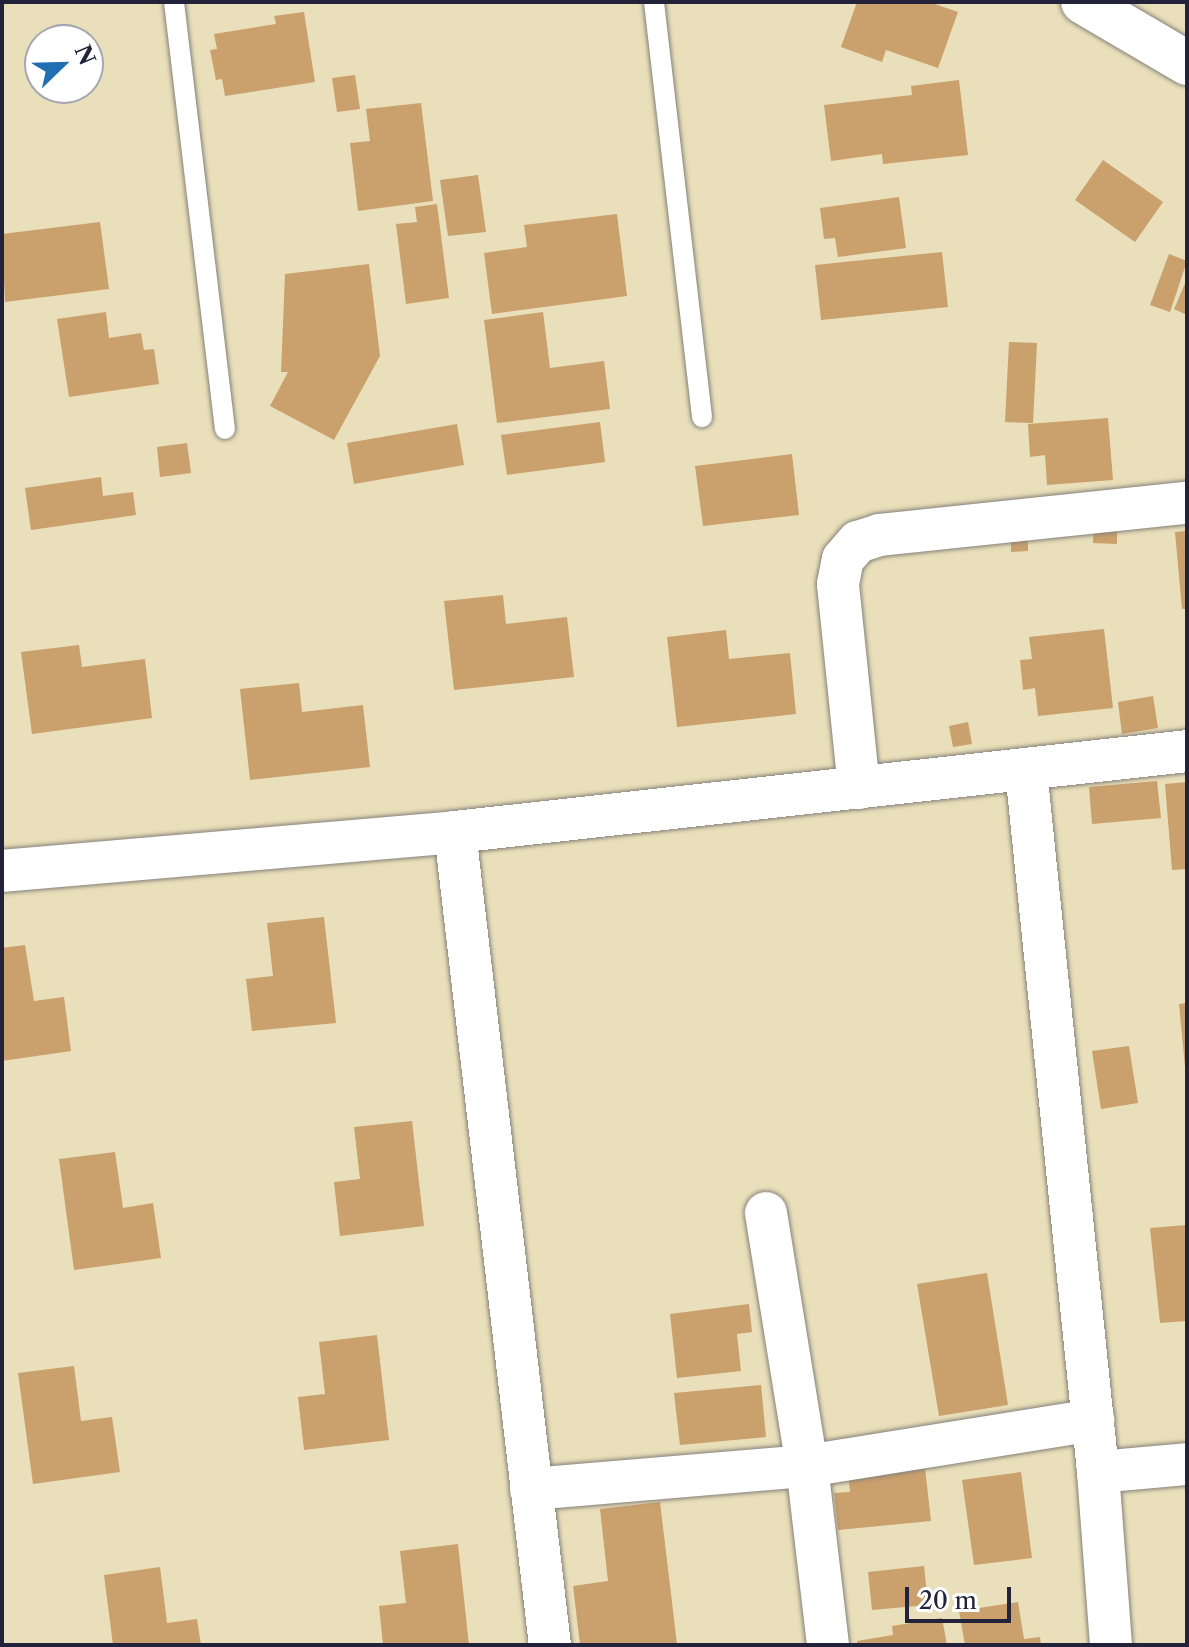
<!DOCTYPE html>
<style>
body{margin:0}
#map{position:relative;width:1189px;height:1647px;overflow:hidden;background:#e9dfba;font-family:"Libre Caslon Text",serif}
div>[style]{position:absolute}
.building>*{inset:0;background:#caa06d}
.roads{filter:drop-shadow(0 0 2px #86807a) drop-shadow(0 0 2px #86807a)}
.lane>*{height:20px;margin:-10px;padding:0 10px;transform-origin:10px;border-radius:10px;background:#fff}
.street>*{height:42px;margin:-21px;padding:0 21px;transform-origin:21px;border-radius:21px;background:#fff}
.secondary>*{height:44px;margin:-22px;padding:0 22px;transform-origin:22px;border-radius:22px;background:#fff}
span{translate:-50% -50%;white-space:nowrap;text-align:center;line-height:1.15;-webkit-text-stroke:6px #fff;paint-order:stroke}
.frame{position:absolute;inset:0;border:4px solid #22223b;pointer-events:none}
.north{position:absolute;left:24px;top:24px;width:80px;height:80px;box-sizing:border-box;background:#fff;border:2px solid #a7a7b1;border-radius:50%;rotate:67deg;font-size:22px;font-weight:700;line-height:32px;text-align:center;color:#22223b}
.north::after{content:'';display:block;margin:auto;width:28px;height:36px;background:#1f6fb2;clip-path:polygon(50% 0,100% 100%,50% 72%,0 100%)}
.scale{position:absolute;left:905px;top:1587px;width:106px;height:36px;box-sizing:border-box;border:4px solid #22223b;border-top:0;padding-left:10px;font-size:24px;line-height:28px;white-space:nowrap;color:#22223b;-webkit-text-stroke:6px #fff;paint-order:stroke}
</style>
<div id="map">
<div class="building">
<i style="clip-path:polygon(857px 2px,929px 2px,958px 12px,938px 68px,886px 50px,882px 62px,841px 47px)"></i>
<i style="clip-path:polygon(304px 12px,315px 82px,225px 96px,222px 79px,216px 80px,210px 50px,217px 49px,214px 34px,276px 24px,274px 16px)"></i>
<i style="clip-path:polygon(355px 75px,360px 109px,337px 112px,332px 78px)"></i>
<i style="clip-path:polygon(959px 80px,968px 155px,883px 164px,882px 154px,831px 161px,824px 105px,912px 95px,911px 86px)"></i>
<i style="clip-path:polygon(421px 103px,433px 201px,358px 211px,350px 143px,370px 141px,366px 109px)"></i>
<i style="clip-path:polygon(1103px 160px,1163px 202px,1135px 242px,1075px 200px)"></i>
<i style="clip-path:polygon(478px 175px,486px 232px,448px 236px,440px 180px)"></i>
<i style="clip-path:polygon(899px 197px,906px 248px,838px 257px,835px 238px,824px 239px,820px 208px)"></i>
<i style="clip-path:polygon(437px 204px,449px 298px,406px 304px,396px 224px,417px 222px,415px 207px)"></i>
<i style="clip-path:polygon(617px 214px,627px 296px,492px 314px,484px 253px,527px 247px,524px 225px)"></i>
<i style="clip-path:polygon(100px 222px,109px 289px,5px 302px,2px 234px)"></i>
<i style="clip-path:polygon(942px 252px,948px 307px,821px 320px,815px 265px)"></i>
<i style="clip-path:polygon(1169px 254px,1187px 261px,1170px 312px,1150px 305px)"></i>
<i style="clip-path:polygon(369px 264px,380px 356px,334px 440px,270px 406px,288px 372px,281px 372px,285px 274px)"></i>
<i style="clip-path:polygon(1187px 279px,1187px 315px,1174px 309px)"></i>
<i style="clip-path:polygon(106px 312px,109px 338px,141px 333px,144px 350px,154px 349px,159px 384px,69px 397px,57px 319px)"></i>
<i style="clip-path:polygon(543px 312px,550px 368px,604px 361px,610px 409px,497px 423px,484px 320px)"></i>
<i style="clip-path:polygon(1009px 342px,1037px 343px,1033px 423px,1005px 422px)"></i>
<i style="clip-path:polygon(1108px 418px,1113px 480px,1047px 485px,1045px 455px,1030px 457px,1028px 424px)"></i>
<i style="clip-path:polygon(600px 422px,605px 462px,507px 475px,501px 435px)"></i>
<i style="clip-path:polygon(457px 424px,464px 465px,354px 484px,347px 443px)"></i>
<i style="clip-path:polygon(187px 443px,191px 473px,160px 477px,157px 447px)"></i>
<i style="clip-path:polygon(792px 454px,799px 515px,703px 526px,695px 466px)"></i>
<i style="clip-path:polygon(101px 477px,103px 496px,133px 492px,136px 515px,31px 530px,25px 488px)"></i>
<i style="clip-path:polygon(1094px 518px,1117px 518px,1117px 544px,1093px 543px)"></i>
<i style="clip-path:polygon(1011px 528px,1028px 528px,1028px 551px,1011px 552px)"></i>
<i style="clip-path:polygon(1187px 531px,1187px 609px,1182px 609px,1175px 532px)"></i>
<i style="clip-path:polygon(503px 595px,506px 624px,567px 617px,574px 677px,454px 690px,444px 601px)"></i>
<i style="clip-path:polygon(1104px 629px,1113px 708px,1038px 716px,1035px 688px,1023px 690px,1020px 660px,1032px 659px,1029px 637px)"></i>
<i style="clip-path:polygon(726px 630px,729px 659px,790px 653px,796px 714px,677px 727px,667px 637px)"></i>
<i style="clip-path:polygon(79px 645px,82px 667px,145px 659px,152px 718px,32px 734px,21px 652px)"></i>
<i style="clip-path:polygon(299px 683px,302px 712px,363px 705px,370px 767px,250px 780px,240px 689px)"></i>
<i style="clip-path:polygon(1153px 696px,1158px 728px,1122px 734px,1118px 702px)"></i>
<i style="clip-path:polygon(968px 722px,972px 744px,953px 747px,949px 726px)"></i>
<i style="clip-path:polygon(1157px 781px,1161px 818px,1092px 824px,1089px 787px)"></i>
<i style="clip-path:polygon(1187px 782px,1187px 869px,1172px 870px,1165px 784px)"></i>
<i style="clip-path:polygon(324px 917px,336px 1023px,252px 1031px,246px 979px,273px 976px,267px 923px)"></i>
<i style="clip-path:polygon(25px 945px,34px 1001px,64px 997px,71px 1051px,2px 1061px,2px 948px)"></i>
<i style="clip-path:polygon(1187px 1003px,1187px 1066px,1185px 1067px,1179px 1004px)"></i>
<i style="clip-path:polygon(1129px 1046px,1138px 1103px,1101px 1109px,1092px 1051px)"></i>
<i style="clip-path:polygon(412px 1121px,424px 1226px,340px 1236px,334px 1182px,360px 1179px,354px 1127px)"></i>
<i style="clip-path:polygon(115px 1152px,123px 1208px,153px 1203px,161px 1258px,74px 1270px,59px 1159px)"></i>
<i style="clip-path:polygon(1187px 1225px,1187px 1321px,1160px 1323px,1150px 1228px)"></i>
<i style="clip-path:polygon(987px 1273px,1008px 1405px,939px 1416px,917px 1284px)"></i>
<i style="clip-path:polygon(749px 1304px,752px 1332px,737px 1334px,741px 1371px,677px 1378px,670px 1314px)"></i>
<i style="clip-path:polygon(377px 1335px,389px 1440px,304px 1450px,298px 1397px,325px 1394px,319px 1342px)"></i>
<i style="clip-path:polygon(74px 1366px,81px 1421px,112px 1417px,120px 1472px,33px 1484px,18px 1373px)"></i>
<i style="clip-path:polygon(761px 1385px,766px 1437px,680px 1445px,674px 1393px)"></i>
<i style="clip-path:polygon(924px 1459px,931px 1521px,838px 1530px,834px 1493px,850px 1492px,847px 1467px)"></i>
<i style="clip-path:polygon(1021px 1472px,1032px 1558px,974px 1565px,962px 1480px)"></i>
<i style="clip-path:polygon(660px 1502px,677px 1644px,580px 1645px,573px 1586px,608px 1581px,600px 1509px)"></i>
<i style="clip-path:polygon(458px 1544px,469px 1645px,383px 1645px,379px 1606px,406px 1603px,400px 1551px)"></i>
<i style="clip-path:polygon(924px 1566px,928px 1605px,872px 1610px,868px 1572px)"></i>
<i style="clip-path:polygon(160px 1567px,167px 1623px,197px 1619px,201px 1645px,113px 1645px,104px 1575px)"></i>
<i style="clip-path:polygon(1018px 1602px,1024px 1639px,1040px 1637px,1041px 1645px,965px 1645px,959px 1611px)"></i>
<i style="clip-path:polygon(942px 1618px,947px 1645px,857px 1645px,857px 1641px,893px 1635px,892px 1626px)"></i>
</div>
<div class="roads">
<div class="lane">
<i style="left:174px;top:2px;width:430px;rotate:83.2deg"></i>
<i style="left:654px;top:2px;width:418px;rotate:83.4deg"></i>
</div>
<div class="street">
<i style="left:1026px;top:770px;width:706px;rotate:84.14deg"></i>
<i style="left:1098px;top:1472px;width:173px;rotate:85.7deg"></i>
<i style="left:859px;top:788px;width:205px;rotate:-95.9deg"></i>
<i style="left:838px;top:584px;width:25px;rotate:-79deg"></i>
<i style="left:843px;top:559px;width:23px;rotate:-49deg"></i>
<i style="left:858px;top:542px;width:23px;rotate:-18deg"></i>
<i style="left:880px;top:535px;width:309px;rotate:-6deg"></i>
<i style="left:455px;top:832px;width:819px;rotate:83.34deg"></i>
<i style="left:2px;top:871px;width:455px;rotate:-4.9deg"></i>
<i style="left:455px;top:832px;width:736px;rotate:-6.31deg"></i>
<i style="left:766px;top:1213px;width:256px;rotate:80.8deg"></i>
<i style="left:807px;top:1466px;width:180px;rotate:83.3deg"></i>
<i style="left:1098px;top:1472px;width:89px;rotate:-5.1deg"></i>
<i style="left:531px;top:1489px;width:277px;rotate:-4.8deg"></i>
<i style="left:807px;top:1466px;width:290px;rotate:-9.1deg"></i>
</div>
<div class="secondary">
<i style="left:1083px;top:2px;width:121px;rotate:30.4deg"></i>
</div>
</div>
<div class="frame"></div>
<div class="north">N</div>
<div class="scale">20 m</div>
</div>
